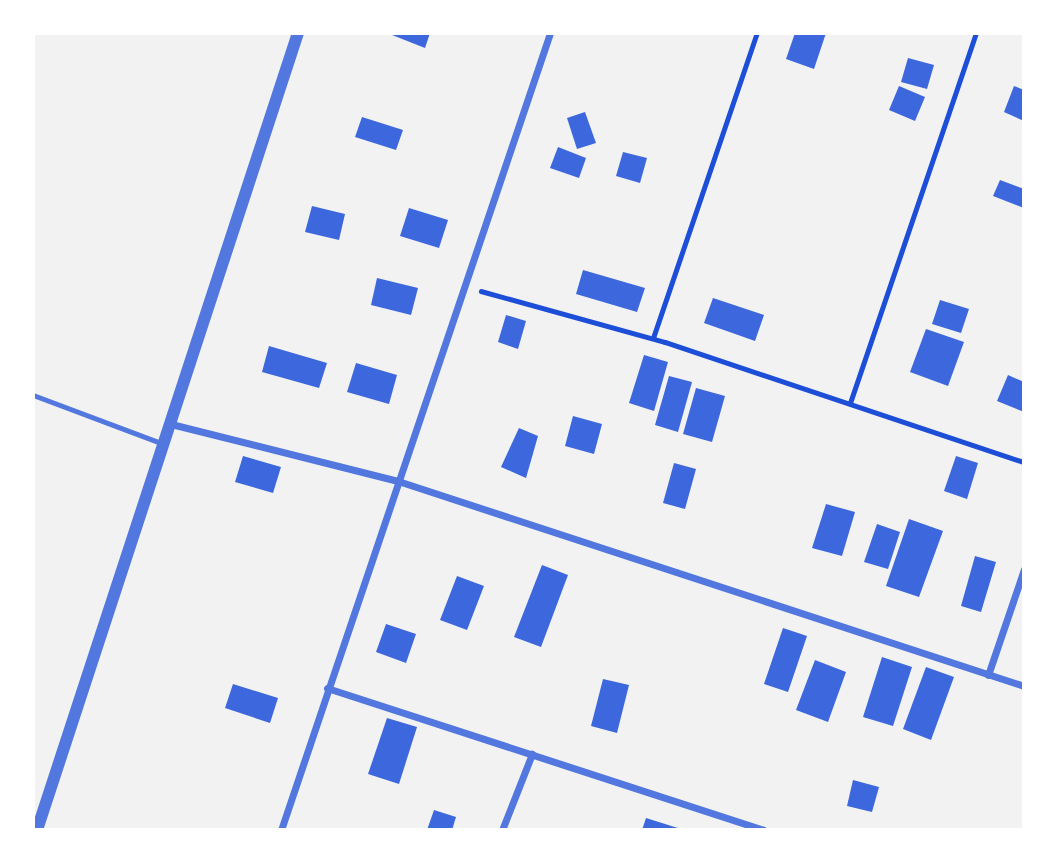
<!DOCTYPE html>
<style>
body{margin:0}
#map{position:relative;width:1057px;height:863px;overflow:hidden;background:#f2f2f2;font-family:"Varela Round",sans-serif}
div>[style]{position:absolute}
.building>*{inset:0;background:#3d67dc}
.path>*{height:4.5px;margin:-2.25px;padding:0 2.25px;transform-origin:2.25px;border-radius:2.25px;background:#1d4ed8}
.service>*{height:5px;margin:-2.5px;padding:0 2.5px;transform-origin:2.5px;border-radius:2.5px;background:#5277de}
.minor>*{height:7px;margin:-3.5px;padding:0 3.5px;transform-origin:3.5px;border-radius:3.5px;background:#5277de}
.tertiary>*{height:12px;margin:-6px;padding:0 6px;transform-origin:6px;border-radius:6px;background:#5277de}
span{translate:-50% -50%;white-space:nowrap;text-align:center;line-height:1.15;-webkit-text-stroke:6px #fff;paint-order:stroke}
.frame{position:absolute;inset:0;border:35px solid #fff;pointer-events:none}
</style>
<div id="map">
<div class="building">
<i style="clip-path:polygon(387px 33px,430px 33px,425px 48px)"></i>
<i style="clip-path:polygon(795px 33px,826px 33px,814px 69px,786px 59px)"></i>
<i style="clip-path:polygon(908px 58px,934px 65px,927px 89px,901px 82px)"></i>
<i style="clip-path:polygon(899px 86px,925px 97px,915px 121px,889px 110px)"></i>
<i style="clip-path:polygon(1014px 86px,1024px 90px,1024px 121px,1004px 112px)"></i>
<i style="clip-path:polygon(585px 112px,596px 143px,577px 149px,567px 118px)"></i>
<i style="clip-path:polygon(362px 117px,403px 130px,396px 150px,355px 137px)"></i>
<i style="clip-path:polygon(558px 147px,586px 158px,579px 178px,550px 168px)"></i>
<i style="clip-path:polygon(623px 152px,647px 158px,640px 183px,616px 176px)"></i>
<i style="clip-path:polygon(1000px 180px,1024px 189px,1024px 208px,993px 196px)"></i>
<i style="clip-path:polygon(312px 206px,345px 214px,339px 240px,305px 232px)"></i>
<i style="clip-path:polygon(409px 208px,448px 220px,439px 248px,400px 236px)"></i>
<i style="clip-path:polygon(583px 270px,645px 288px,637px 312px,576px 294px)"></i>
<i style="clip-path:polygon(377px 278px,418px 288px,411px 315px,371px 305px)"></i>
<i style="clip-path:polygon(713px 298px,764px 315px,755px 341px,704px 323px)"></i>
<i style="clip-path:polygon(940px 300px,969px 309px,961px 333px,932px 324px)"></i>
<i style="clip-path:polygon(506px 315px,526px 321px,518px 349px,498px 342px)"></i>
<i style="clip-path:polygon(926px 329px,964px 342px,948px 386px,910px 372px)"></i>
<i style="clip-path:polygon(269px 346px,327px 363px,319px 388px,262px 372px)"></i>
<i style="clip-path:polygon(644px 355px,668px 362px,654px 411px,629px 403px)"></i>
<i style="clip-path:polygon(356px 363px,397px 375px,389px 404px,347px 392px)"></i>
<i style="clip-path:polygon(1008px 375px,1024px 382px,1024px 412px,997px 401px)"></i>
<i style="clip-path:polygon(669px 376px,692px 382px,678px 432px,655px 425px)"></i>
<i style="clip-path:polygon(696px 388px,725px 396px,712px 442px,683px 434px)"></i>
<i style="clip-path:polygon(573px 416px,602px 424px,594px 454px,565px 446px)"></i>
<i style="clip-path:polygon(519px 428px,538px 436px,526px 478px,501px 467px)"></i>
<i style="clip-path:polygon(243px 456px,281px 467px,273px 493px,235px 482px)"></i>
<i style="clip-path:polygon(956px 456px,978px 463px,967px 499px,944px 491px)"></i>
<i style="clip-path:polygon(674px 463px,696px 469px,685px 509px,663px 503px)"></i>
<i style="clip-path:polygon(826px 504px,855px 512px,842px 556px,812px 548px)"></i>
<i style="clip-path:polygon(909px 519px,943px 531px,919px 597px,886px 586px)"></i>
<i style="clip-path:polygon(877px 524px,900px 532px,888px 569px,864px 562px)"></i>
<i style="clip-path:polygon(975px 556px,996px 562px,981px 612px,961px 606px)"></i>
<i style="clip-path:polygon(542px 565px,568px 575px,541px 647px,514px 637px)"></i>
<i style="clip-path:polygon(457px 576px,484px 586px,467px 630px,440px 620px)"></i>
<i style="clip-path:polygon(386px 624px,416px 634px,406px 663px,376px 652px)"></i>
<i style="clip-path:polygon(783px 628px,807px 636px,788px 692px,764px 684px)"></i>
<i style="clip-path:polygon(882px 657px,912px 667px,893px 726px,863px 717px)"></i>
<i style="clip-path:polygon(815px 660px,846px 672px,828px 722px,796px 710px)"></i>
<i style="clip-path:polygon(926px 667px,954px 677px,931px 740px,903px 729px)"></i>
<i style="clip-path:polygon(603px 679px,629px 685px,617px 733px,591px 726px)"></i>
<i style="clip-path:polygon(233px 684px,278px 698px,270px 723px,225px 708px)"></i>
<i style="clip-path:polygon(387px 718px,417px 727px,399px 784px,368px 774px)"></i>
<i style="clip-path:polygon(853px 780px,879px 787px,872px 812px,847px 806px)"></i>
<i style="clip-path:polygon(434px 810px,456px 817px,452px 830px,427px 830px)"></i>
<i style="clip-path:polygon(646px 818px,681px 829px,681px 830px,642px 830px)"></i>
</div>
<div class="path">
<i style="left:481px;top:291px;width:191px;rotate:15.5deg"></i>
<i style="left:665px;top:342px;width:379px;rotate:18.5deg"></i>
<i style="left:653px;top:338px;width:322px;rotate:-71.2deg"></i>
<i style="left:850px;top:403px;width:391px;rotate:-71.2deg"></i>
</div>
<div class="service">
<i style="left:33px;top:395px;width:137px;rotate:20.6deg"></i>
</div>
<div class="minor">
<i style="left:171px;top:424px;width:234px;rotate:14.1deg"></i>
<i style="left:398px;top:481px;width:659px;rotate:18.13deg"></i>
<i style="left:988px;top:675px;width:112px;rotate:-71.2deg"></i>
<i style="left:327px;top:688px;width:459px;rotate:18deg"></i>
<i style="left:281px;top:830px;width:841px;rotate:-71.35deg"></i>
<i style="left:502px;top:830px;width:82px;rotate:-68.5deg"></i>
</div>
<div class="tertiary">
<i style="left:37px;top:830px;width:839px;rotate:-71.87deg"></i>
</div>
<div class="frame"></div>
</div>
